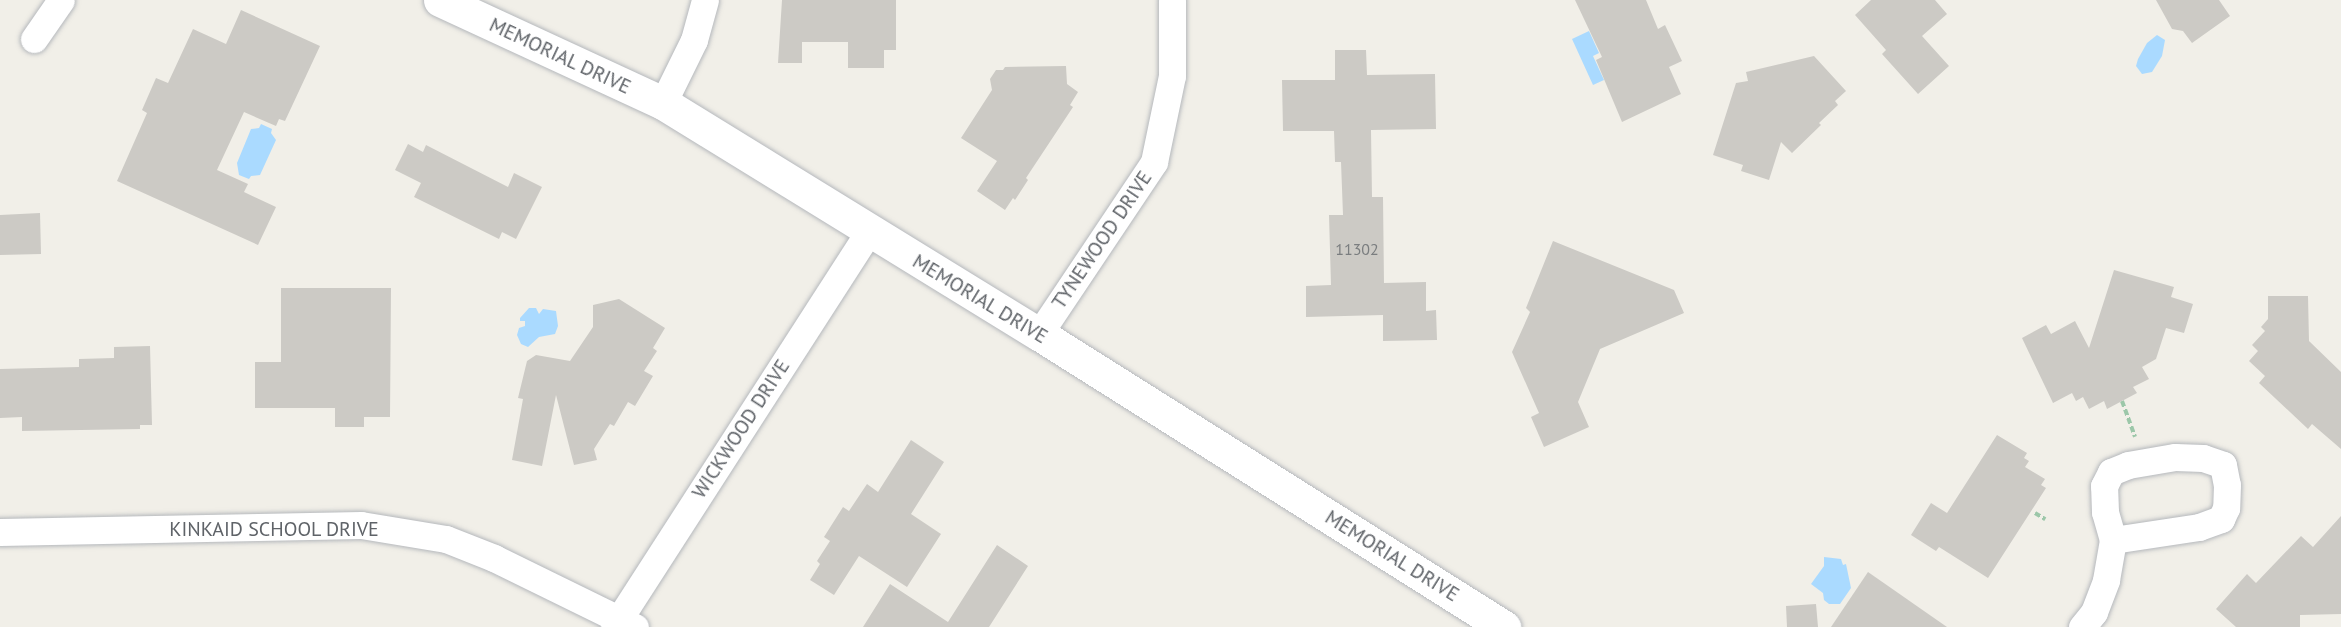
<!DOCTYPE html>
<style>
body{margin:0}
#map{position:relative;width:2341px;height:627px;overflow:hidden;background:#f1efe8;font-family:"PT Sans",sans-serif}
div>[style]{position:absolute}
.water>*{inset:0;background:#aadaff}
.building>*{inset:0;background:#cccac5}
.path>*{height:4px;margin-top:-2px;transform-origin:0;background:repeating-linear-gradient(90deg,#9cc7a9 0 6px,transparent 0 9px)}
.roads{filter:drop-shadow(0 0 2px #b5b8bc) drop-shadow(0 0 2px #b5b8bc)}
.street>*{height:27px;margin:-13.5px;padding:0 13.5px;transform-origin:13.5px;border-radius:13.5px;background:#fff}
.secondary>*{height:33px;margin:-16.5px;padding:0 16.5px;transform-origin:16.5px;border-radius:16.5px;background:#fff}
span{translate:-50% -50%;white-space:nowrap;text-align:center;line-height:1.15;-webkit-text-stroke:4.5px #fff;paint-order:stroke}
.number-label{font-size:16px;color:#7a7d7f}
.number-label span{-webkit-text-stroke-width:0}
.street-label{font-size:20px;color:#5f6368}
</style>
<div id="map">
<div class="water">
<i style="clip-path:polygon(1589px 31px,1599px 53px,1593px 56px,1604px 80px,1593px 85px,1572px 39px)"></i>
<i style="clip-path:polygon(2157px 35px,2165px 40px,2162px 56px,2152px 72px,2142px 74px,2136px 66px,2138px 59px,2147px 43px)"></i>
<i style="clip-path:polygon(261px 124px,272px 129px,271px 133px,276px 140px,260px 175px,251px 176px,249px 179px,239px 175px,237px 163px,251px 129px,259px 128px)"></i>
<i style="clip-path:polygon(529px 308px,536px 308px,539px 314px,543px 309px,556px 311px,558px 326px,555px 334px,539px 337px,528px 347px,521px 344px,517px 335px,519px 328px,525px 326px,525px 321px,520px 321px,520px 318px)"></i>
<i style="clip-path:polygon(1824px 557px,1841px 559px,1843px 565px,1846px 564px,1851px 588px,1840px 604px,1829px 604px,1824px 600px,1823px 593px,1811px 584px,1824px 566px)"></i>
</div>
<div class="building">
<i style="clip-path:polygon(782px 0,896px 0,896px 50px,884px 50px,884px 68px,848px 68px,848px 42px,802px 42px,802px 63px,778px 63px)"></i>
<i style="clip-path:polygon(1575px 0,1646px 0,1658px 29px,1665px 25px,1682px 61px,1669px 67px,1681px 94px,1622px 122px,1596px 60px,1602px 57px)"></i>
<i style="clip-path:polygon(1871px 0,1935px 0,1947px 14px,1922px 36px,1949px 66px,1918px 94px,1882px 54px,1886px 50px,1855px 15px)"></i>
<i style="clip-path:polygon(2156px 0,2219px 0,2230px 16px,2192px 43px,2183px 31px,2172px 29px)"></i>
<i style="clip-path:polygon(241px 10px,320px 46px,285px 121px,279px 119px,276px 126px,244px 112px,217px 170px,248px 184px,244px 192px,276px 207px,258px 245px,117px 181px,147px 113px,142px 110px,156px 78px,168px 83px,193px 29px,226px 44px)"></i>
<i style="clip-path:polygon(1335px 50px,1366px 50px,1367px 75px,1435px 74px,1436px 129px,1371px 130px,1372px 197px,1383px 197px,1384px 283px,1426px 282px,1426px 311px,1436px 310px,1437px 340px,1383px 341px,1383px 315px,1306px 317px,1306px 286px,1331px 285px,1329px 215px,1343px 215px,1341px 162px,1335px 162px,1334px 131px,1283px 131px,1282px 80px,1335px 80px)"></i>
<i style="clip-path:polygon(1814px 56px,1846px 91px,1835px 101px,1838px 105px,1819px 123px,1821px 125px,1792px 153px,1781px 142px,1769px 180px,1741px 171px,1743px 165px,1713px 155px,1736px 83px,1748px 81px,1746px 72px)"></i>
<i style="clip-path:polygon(1066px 66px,1067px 84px,1078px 92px,1070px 105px,1073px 107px,1026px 178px,1028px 180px,1015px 200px,1013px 198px,1005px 210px,977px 191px,997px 161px,961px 138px,992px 90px,990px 79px,996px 70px,1003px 70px,1005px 67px)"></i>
<i style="clip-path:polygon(408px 144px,423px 152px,426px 145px,508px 187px,514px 173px,542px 187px,516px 239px,502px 232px,499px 239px,414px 197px,421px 183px,395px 170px)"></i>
<i style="clip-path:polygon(40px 213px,41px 254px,0 255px,0 215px)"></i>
<i style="clip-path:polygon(1553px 241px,1674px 290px,1684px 313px,1600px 349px,1578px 402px,1589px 427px,1544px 447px,1531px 417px,1539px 413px,1512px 352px,1530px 312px,1526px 308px)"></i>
<i style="clip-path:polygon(2114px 270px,2174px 287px,2171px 297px,2193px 304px,2184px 333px,2166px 328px,2156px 359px,2142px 367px,2149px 379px,2133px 387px,2137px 393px,2107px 409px,2104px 401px,2089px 409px,2083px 397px,2076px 401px,2072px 393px,2053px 403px,2022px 338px,2046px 325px,2051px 334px,2075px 321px,2089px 348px)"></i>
<i style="clip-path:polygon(281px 288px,391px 288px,390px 417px,364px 417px,364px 427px,335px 427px,335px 408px,255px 408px,255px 362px,281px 362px)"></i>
<i style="clip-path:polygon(2268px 296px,2308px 296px,2309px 341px,2341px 372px,2341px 449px,2312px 424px,2308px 429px,2259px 383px,2265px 376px,2249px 361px,2258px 351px,2252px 345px,2265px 331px,2261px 327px,2268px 319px)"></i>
<i style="clip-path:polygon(619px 299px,665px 328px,653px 348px,657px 351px,644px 371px,653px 376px,635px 406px,628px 402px,614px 426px,610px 424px,594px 449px,597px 460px,574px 465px,556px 395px,542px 466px,512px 460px,523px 399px,518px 398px,527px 361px,536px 355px,570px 361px,593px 327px,593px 305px)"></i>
<i style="clip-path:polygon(150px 346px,152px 425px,140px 425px,140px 429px,22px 431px,22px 417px,0 418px,0 369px,79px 367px,79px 359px,114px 358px,114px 347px)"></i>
<i style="clip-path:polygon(1997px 435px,2027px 453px,2024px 458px,2029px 461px,2025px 467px,2045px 479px,2041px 485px,2046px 488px,1988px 578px,1939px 547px,1936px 551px,1911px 535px,1931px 503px,1947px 513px)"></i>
<i style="clip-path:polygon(911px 440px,944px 462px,911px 514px,941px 534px,907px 587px,859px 556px,834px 595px,810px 580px,820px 564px,817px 561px,830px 541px,824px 537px,843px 507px,849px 511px,867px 484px,878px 492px)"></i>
<i style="clip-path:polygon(2341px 516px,2341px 614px,2300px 615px,2300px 627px,2236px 627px,2216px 609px,2247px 574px,2256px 583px,2301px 536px,2313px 547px)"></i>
<i style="clip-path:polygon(997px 545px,1028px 566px,989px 627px,863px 627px,890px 584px,948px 622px)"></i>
<i style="clip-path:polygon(1868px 572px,1947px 627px,1831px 627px)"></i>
<i style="clip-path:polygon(1816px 604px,1818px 627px,1787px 627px,1786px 606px)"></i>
</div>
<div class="path">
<i style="left:2122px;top:401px;width:38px;rotate:70deg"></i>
<i style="left:2035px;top:513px;width:12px;rotate:31deg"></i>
</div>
<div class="roads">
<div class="street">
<i style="left:34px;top:39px;width:47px;rotate:-55.3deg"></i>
<i style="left:663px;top:103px;width:70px;rotate:-63.8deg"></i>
<i style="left:694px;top:40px;width:41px;rotate:-74.6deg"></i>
<i style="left:1039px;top:334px;width:207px;rotate:-56.2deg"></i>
<i style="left:1154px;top:162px;width:88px;rotate:-78.2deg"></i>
<i style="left:1172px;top:76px;width:76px;rotate:-90deg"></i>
<i style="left:0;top:532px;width:361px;rotate:-1.1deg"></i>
<i style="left:361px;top:525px;width:86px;rotate:9.4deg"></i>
<i style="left:446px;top:539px;width:52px;rotate:21.6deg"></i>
<i style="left:494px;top:558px;width:157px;rotate:26.1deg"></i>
<i style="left:614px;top:627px;width:471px;rotate:-57.2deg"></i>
<i style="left:2082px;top:627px;width:19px;rotate:-51deg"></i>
<i style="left:2094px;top:612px;width:34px;rotate:-69deg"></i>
<i style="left:2106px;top:580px;width:41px;rotate:-80.1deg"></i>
<i style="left:2113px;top:540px;width:29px;rotate:-106deg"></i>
<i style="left:2105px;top:512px;width:26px;rotate:-92deg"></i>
<i style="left:2104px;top:486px;width:16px;rotate:-63deg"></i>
<i style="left:2111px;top:472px;width:18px;rotate:-22deg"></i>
<i style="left:2128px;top:465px;width:48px;rotate:-9.7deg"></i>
<i style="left:2175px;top:457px;width:28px;rotate:2deg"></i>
<i style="left:2203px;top:458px;width:21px;rotate:19deg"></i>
<i style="left:2223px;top:465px;width:20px;rotate:79deg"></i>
<i style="left:2227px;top:485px;width:23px;rotate:92deg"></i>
<i style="left:2226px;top:508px;width:12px;rotate:114deg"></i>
<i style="left:2221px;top:519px;width:23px;rotate:160deg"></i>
<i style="left:2199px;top:527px;width:87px;rotate:171.4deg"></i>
</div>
<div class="secondary">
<i style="left:440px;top:0;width:246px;rotate:24.8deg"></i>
<i style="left:663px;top:103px;width:441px;rotate:31.6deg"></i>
<i style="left:1039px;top:334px;width:550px;rotate:32.22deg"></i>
</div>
</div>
<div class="number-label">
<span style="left:1357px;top:249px">11302</span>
</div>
<div class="street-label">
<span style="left:560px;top:56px;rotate:25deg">MEMORIAL DRIVE</span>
<span style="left:1102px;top:240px;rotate:-56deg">TYNEWOOD DRIVE</span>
<span style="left:980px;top:299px;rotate:31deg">MEMORIAL DRIVE</span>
<span style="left:741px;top:429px;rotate:-57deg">WICKWOOD DRIVE</span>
<span style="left:274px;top:529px">KINKAID SCHOOL DRIVE</span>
<span style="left:1392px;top:556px;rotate:32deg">MEMORIAL DRIVE</span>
</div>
</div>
